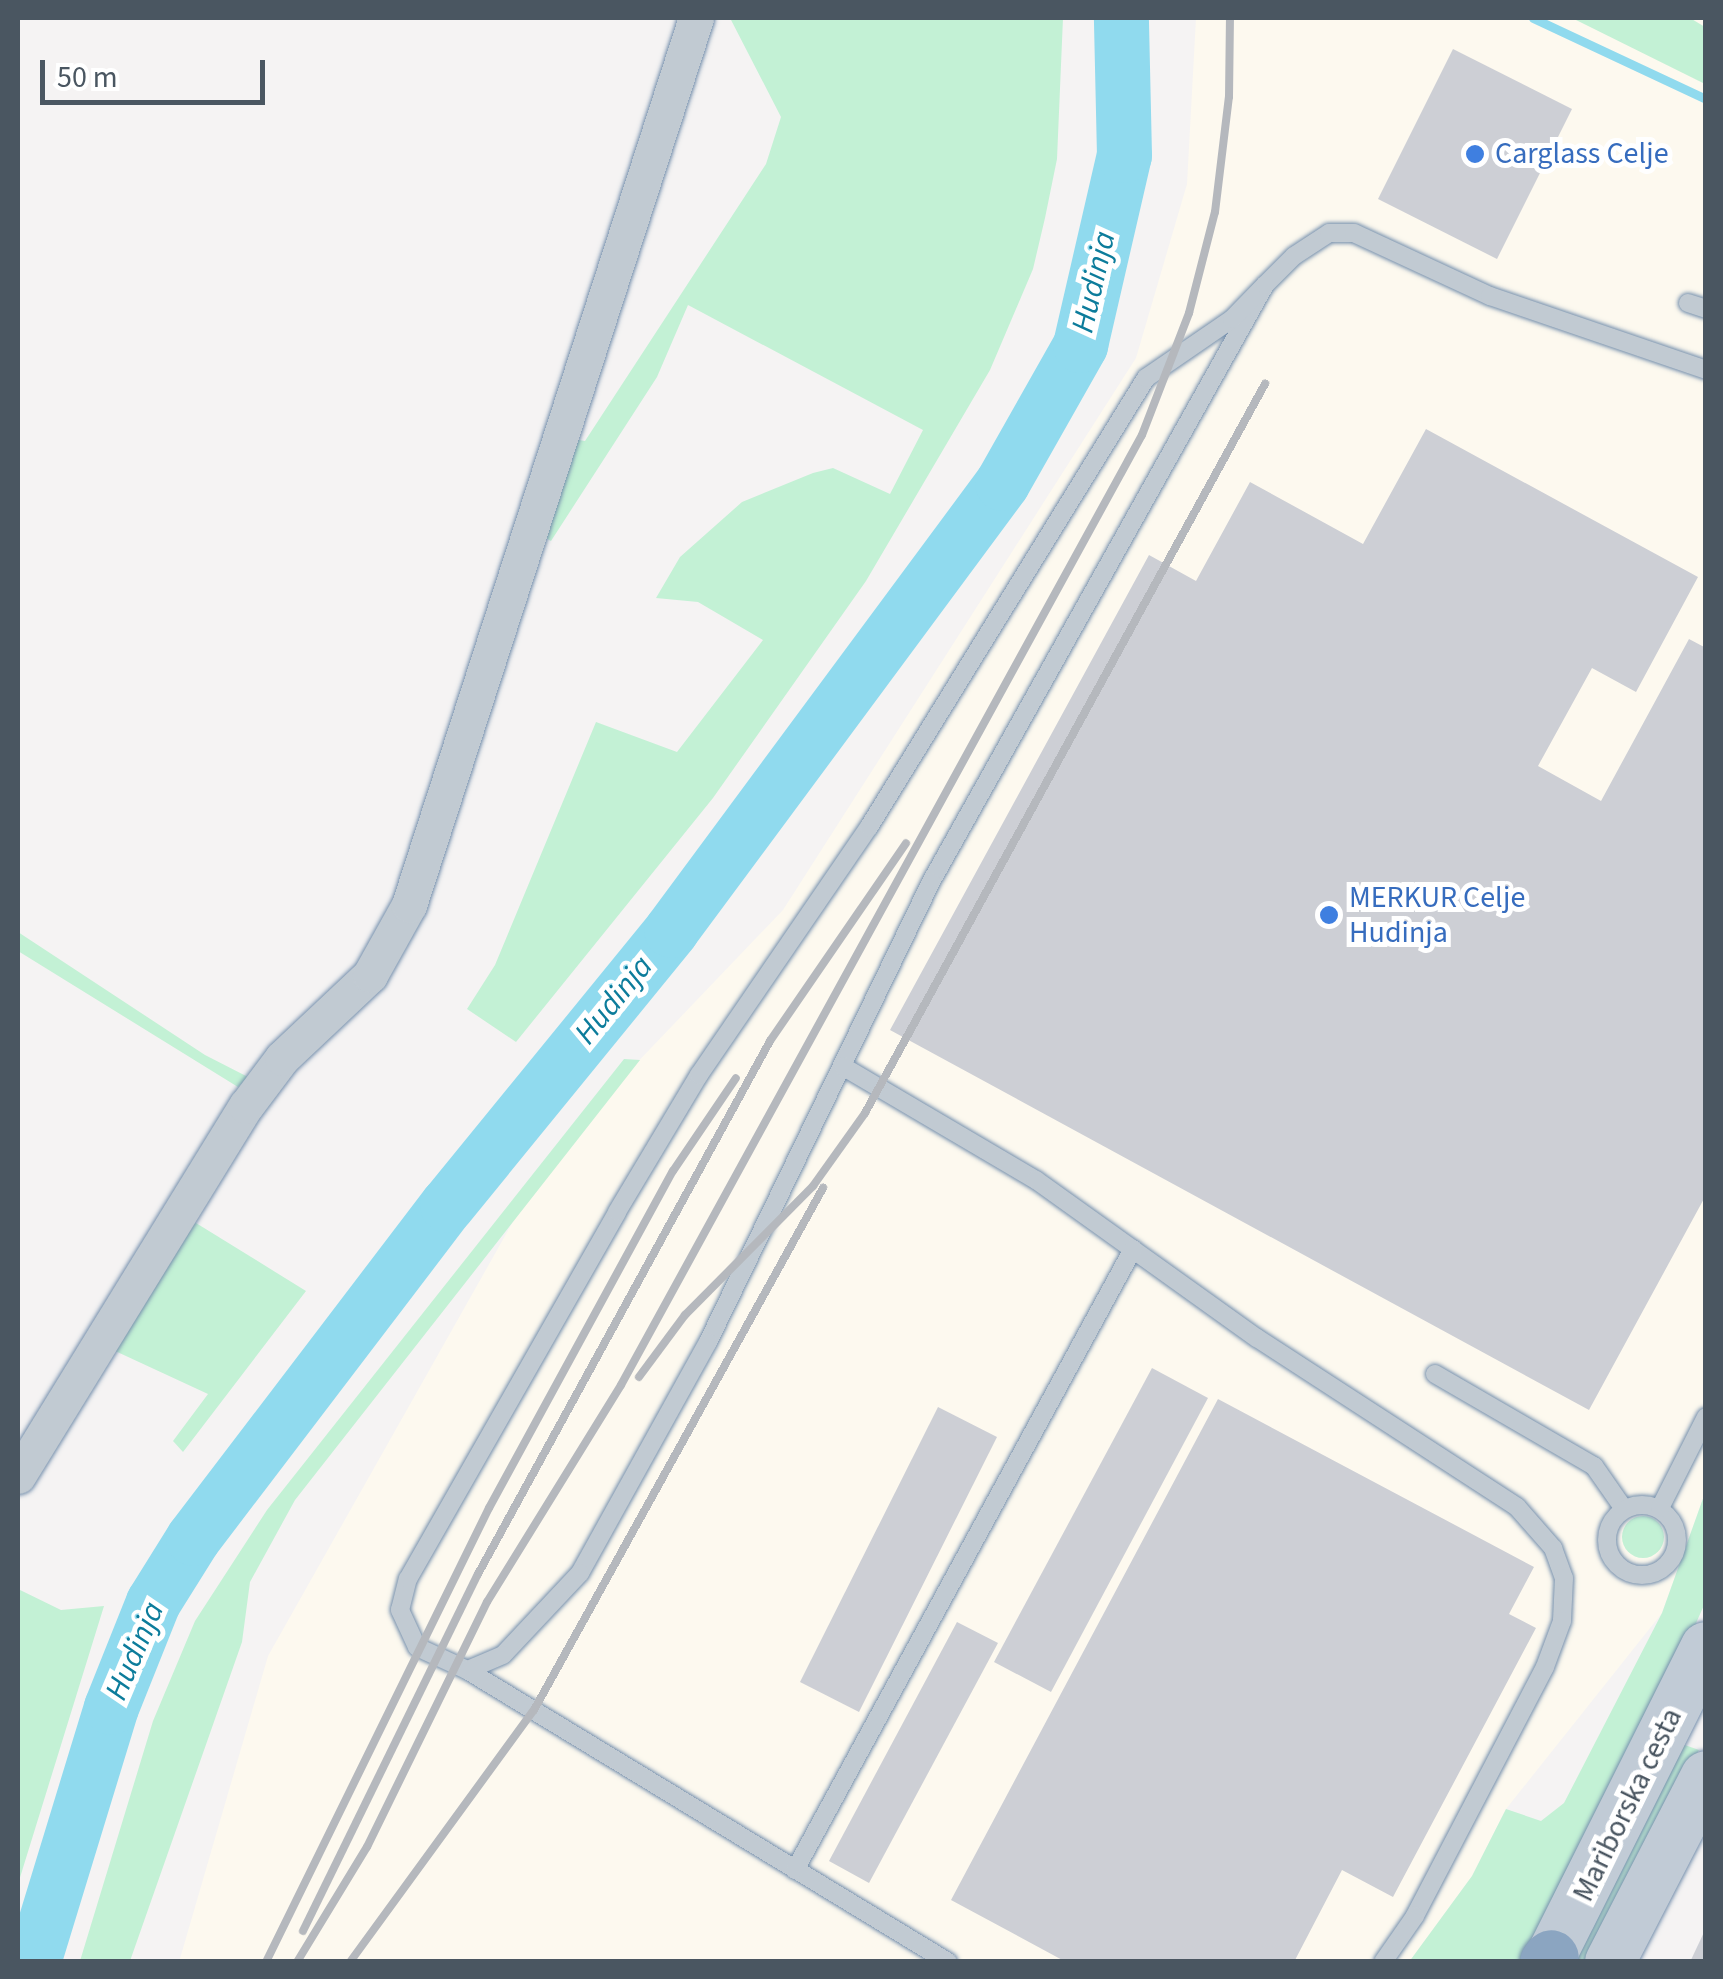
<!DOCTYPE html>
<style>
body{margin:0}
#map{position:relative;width:1723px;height:1979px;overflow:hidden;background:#f5f3f3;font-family:"Source Sans 3",sans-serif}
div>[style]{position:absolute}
.commercial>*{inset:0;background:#fdf9ef}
.green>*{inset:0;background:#c3f1d5}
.round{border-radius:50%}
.stream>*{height:9px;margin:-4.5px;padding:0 4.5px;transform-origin:4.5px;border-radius:4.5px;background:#90daee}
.river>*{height:55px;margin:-27.5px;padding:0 27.5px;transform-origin:27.5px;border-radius:27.5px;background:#90daee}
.building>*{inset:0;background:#cdcfd5}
.roads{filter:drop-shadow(0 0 2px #7690ad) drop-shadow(0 0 2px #7690ad)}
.service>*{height:18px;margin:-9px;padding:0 9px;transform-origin:9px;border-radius:9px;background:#c1cad2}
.service>.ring{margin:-9px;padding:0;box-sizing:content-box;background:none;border:18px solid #c1cad2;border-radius:50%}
.minor>*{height:35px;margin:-17.5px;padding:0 17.5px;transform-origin:17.5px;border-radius:17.5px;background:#c1cad2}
.secondary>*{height:50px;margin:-25px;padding:0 25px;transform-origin:25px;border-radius:25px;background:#c1cbd6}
.motorway>*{height:55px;margin:-27.5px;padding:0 27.5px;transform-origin:27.5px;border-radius:27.5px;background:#8ba5c1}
.rail>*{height:8px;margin:-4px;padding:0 4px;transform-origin:4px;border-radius:4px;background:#b5b8bd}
.dots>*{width:28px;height:28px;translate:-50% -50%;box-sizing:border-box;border:5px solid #fff;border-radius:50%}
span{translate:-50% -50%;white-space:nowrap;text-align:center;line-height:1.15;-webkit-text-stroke:10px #fff;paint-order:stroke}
.shop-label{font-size:30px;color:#366cbe}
.left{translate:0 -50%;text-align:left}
.street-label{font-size:30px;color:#4a5661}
.water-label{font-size:32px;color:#0c7c9b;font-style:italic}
.frame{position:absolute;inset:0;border:20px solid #4a5661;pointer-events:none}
.scale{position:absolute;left:40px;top:60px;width:225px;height:45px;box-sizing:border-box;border:5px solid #4a5661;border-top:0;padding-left:12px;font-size:30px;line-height:35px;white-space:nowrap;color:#4a5661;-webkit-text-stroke:8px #fff;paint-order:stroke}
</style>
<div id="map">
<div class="commercial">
<i style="clip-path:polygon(1196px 18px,1705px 18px,1705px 1493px,1662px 1613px,1506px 1809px,1472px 1876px,1409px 1962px,179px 1962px,268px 1656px,514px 1220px,629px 1071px,783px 910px,1136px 358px,1187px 184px)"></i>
</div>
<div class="green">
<i style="clip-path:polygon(730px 18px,1063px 18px,1057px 159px,1045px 218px,1033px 269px,990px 370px,866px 581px,713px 798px,516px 1042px,467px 1009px,495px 965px,596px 722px,677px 752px,763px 640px,698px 602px,656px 598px,680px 557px,742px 502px,813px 473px,833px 468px,890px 494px,923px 430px,688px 305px,657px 377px,551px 541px,536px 533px,567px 438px,585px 441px,766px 164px,781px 117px)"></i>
<i style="clip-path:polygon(1572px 18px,1690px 18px,1705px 27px,1705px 84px)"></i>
<i style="clip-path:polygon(18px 932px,205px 1055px,248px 1077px,238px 1087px,18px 951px)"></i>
<i style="clip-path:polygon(624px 1059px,640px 1060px,295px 1500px,250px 1582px,242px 1642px,130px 1961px,80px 1961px,153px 1721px,195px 1621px,267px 1510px)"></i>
<i style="clip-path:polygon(183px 1215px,306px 1291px,183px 1452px,173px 1441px,208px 1394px,113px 1350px)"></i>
<i style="clip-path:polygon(1705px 1493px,1705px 1603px,1651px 1724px,1524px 1961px,1409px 1962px,1472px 1876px,1506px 1809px,1541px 1821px,1564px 1803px,1662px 1613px)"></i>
<i class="round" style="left:1622px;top:1516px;width:42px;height:42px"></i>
<i style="clip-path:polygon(18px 1589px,61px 1610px,104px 1606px,18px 1884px)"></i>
<i style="clip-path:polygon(1682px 1744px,1699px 1750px,1590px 1961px,1571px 1962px)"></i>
</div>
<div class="stream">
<i style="left:1533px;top:18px;width:191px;rotate:25.1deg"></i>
</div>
<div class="river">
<i style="left:33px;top:1962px;width:267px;rotate:-73deg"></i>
<i style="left:111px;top:1707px;width:113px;rotate:-68.2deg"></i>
<i style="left:153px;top:1602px;width:75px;rotate:-58deg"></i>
<i style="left:193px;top:1538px;width:419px;rotate:-52.7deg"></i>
<i style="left:447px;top:1205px;width:355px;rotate:-50.8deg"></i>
<i style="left:671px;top:930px;width:556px;rotate:-53.48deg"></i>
<i style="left:1002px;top:483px;width:159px;rotate:-60.5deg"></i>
<i style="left:1080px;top:345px;width:195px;rotate:-77deg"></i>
<i style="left:1124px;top:155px;width:137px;rotate:-91.3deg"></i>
</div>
<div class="building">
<i style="clip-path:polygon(1453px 49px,1572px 109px,1497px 259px,1378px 199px)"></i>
<i style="clip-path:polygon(1426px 429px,1698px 577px,1636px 692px,1592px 668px,1538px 766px,1601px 801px,1689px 639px,1706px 648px,1706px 1195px,1589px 1410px,890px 1030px,1149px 555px,1196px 581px,1250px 482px,1363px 544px)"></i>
<i style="clip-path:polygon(1152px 1368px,1208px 1398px,1051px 1692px,994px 1662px)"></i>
<i style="clip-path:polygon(1218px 1399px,1534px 1567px,1509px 1614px,1536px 1628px,1393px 1897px,1342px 1870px,1294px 1962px,1066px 1962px,951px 1900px)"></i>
<i style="clip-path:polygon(938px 1407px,997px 1437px,859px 1712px,800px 1682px)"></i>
<i style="clip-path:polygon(957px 1622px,998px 1643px,869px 1883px,829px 1861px)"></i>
<i style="clip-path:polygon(1706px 1928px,1706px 1962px,1690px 1962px)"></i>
</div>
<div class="roads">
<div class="service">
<i style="left:1265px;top:285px;width:684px;rotate:119.23deg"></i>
<i style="left:931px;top:882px;width:511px;rotate:115.86deg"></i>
<i style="left:708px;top:1342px;width:264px;rotate:119deg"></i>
<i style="left:580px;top:1573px;width:112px;rotate:133.2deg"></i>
<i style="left:503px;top:1655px;width:39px;rotate:157deg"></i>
<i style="left:467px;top:1670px;width:55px;rotate:-155.3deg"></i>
<i style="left:417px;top:1647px;width:41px;rotate:-114.7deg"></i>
<i style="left:400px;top:1610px;width:32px;rotate:-76deg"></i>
<i style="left:408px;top:1579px;width:422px;rotate:-60.3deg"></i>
<i style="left:617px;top:1212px;width:160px;rotate:-59.1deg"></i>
<i style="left:699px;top:1075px;width:301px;rotate:-55.6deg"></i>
<i style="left:869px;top:827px;width:528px;rotate:-58.33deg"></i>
<i style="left:1146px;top:378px;width:104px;rotate:-34.5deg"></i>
<i style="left:1232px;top:319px;width:47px;rotate:-45.9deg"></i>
<i style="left:1265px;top:285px;width:41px;rotate:-45deg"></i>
<i style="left:1294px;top:256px;width:42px;rotate:-33.3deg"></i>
<i style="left:1329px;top:233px;width:25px"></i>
<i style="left:1354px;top:233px;width:150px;rotate:24.9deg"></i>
<i style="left:1490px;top:296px;width:228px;rotate:18.9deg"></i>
<i style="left:1688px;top:303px;width:19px;rotate:18deg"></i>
<i style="left:844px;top:1067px;width:223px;rotate:30.5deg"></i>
<i style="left:1036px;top:1180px;width:272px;rotate:35.6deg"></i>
<i style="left:1257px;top:1338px;width:310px;rotate:33deg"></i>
<i style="left:1517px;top:1507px;width:55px;rotate:48.7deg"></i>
<i style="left:1553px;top:1548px;width:32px;rotate:70deg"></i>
<i style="left:1564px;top:1578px;width:43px;rotate:92.7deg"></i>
<i style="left:1562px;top:1621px;width:49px;rotate:110.3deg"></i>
<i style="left:1545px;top:1667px;width:281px;rotate:117.6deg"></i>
<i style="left:1415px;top:1916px;width:56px;rotate:124.8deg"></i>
<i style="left:1435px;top:1374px;width:184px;rotate:30.1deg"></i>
<i style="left:1594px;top:1466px;width:52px;rotate:55.1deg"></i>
<i class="ring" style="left:1607px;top:1505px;width:52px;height:52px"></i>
<i style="left:1660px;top:1508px;width:102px;rotate:-63.2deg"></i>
<i style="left:467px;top:1670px;width:563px;rotate:31.26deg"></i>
<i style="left:795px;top:1870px;width:707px;rotate:-61.44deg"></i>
</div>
<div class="minor">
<i style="left:18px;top:1476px;width:435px;rotate:-58.4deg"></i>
<i style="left:246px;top:1106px;width:60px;rotate:-53.1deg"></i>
<i style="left:282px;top:1058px;width:121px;rotate:-43.3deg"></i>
<i style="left:370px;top:975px;width:80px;rotate:-60.9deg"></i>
<i style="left:409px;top:905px;width:932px;rotate:-72.07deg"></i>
</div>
<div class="secondary">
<i style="left:1548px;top:1962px;width:352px;rotate:-63.4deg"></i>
<i style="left:1610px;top:1962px;width:209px;rotate:-62.7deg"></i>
</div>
<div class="motorway">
<i style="left:1547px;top:1962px;width:6px;rotate:-51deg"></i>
</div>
</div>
<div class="rail">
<i style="left:639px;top:1377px;width:77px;rotate:-53.4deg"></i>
<i style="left:685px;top:1315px;width:182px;rotate:-45.2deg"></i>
<i style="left:813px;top:1186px;width:90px;rotate:-54.5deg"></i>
<i style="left:865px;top:1113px;width:832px;rotate:-61.25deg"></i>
<i style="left:303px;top:1931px;width:398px;rotate:-63.9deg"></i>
<i style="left:478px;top:1574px;width:608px;rotate:-61.28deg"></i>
<i style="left:770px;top:1041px;width:240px;rotate:-55.5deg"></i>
<i style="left:266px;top:1962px;width:506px;rotate:-63.84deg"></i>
<i style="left:489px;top:1508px;width:384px;rotate:-61.4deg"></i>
<i style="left:673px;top:1171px;width:112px;rotate:-55.9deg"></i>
<i style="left:297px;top:1962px;width:135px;rotate:-58.7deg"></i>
<i style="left:367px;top:1847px;width:273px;rotate:-63.9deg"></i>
<i style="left:487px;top:1602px;width:255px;rotate:-58.3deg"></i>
<i style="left:621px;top:1385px;width:1083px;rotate:-61.26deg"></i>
<i style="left:1142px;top:435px;width:131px;rotate:-68.9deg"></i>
<i style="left:1189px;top:313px;width:104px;rotate:-75.6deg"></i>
<i style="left:1215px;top:212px;width:116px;rotate:-83.1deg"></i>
<i style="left:1229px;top:97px;width:79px;rotate:-89.3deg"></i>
<i style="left:350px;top:1962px;width:312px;rotate:-53.9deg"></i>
<i style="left:534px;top:1710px;width:597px;rotate:-61.03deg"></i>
</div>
<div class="dots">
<i style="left:1475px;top:154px;background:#3f7fe0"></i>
<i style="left:1329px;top:915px;background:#3f7fe0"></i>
</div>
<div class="shop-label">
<span class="left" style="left:1495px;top:154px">Carglass Celje</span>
<span class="left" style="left:1349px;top:915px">MERKUR Celje<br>Hudinja</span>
</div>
<div class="street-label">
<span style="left:1628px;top:1805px;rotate:-64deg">Mariborska cesta</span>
</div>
<div class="water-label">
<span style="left:1094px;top:282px;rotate:-77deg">Hudinja</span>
<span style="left:614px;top:1000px;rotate:-51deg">Hudinja</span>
<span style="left:135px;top:1651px;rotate:-67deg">Hudinja</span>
</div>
<div class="frame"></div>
<div class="scale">50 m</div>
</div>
